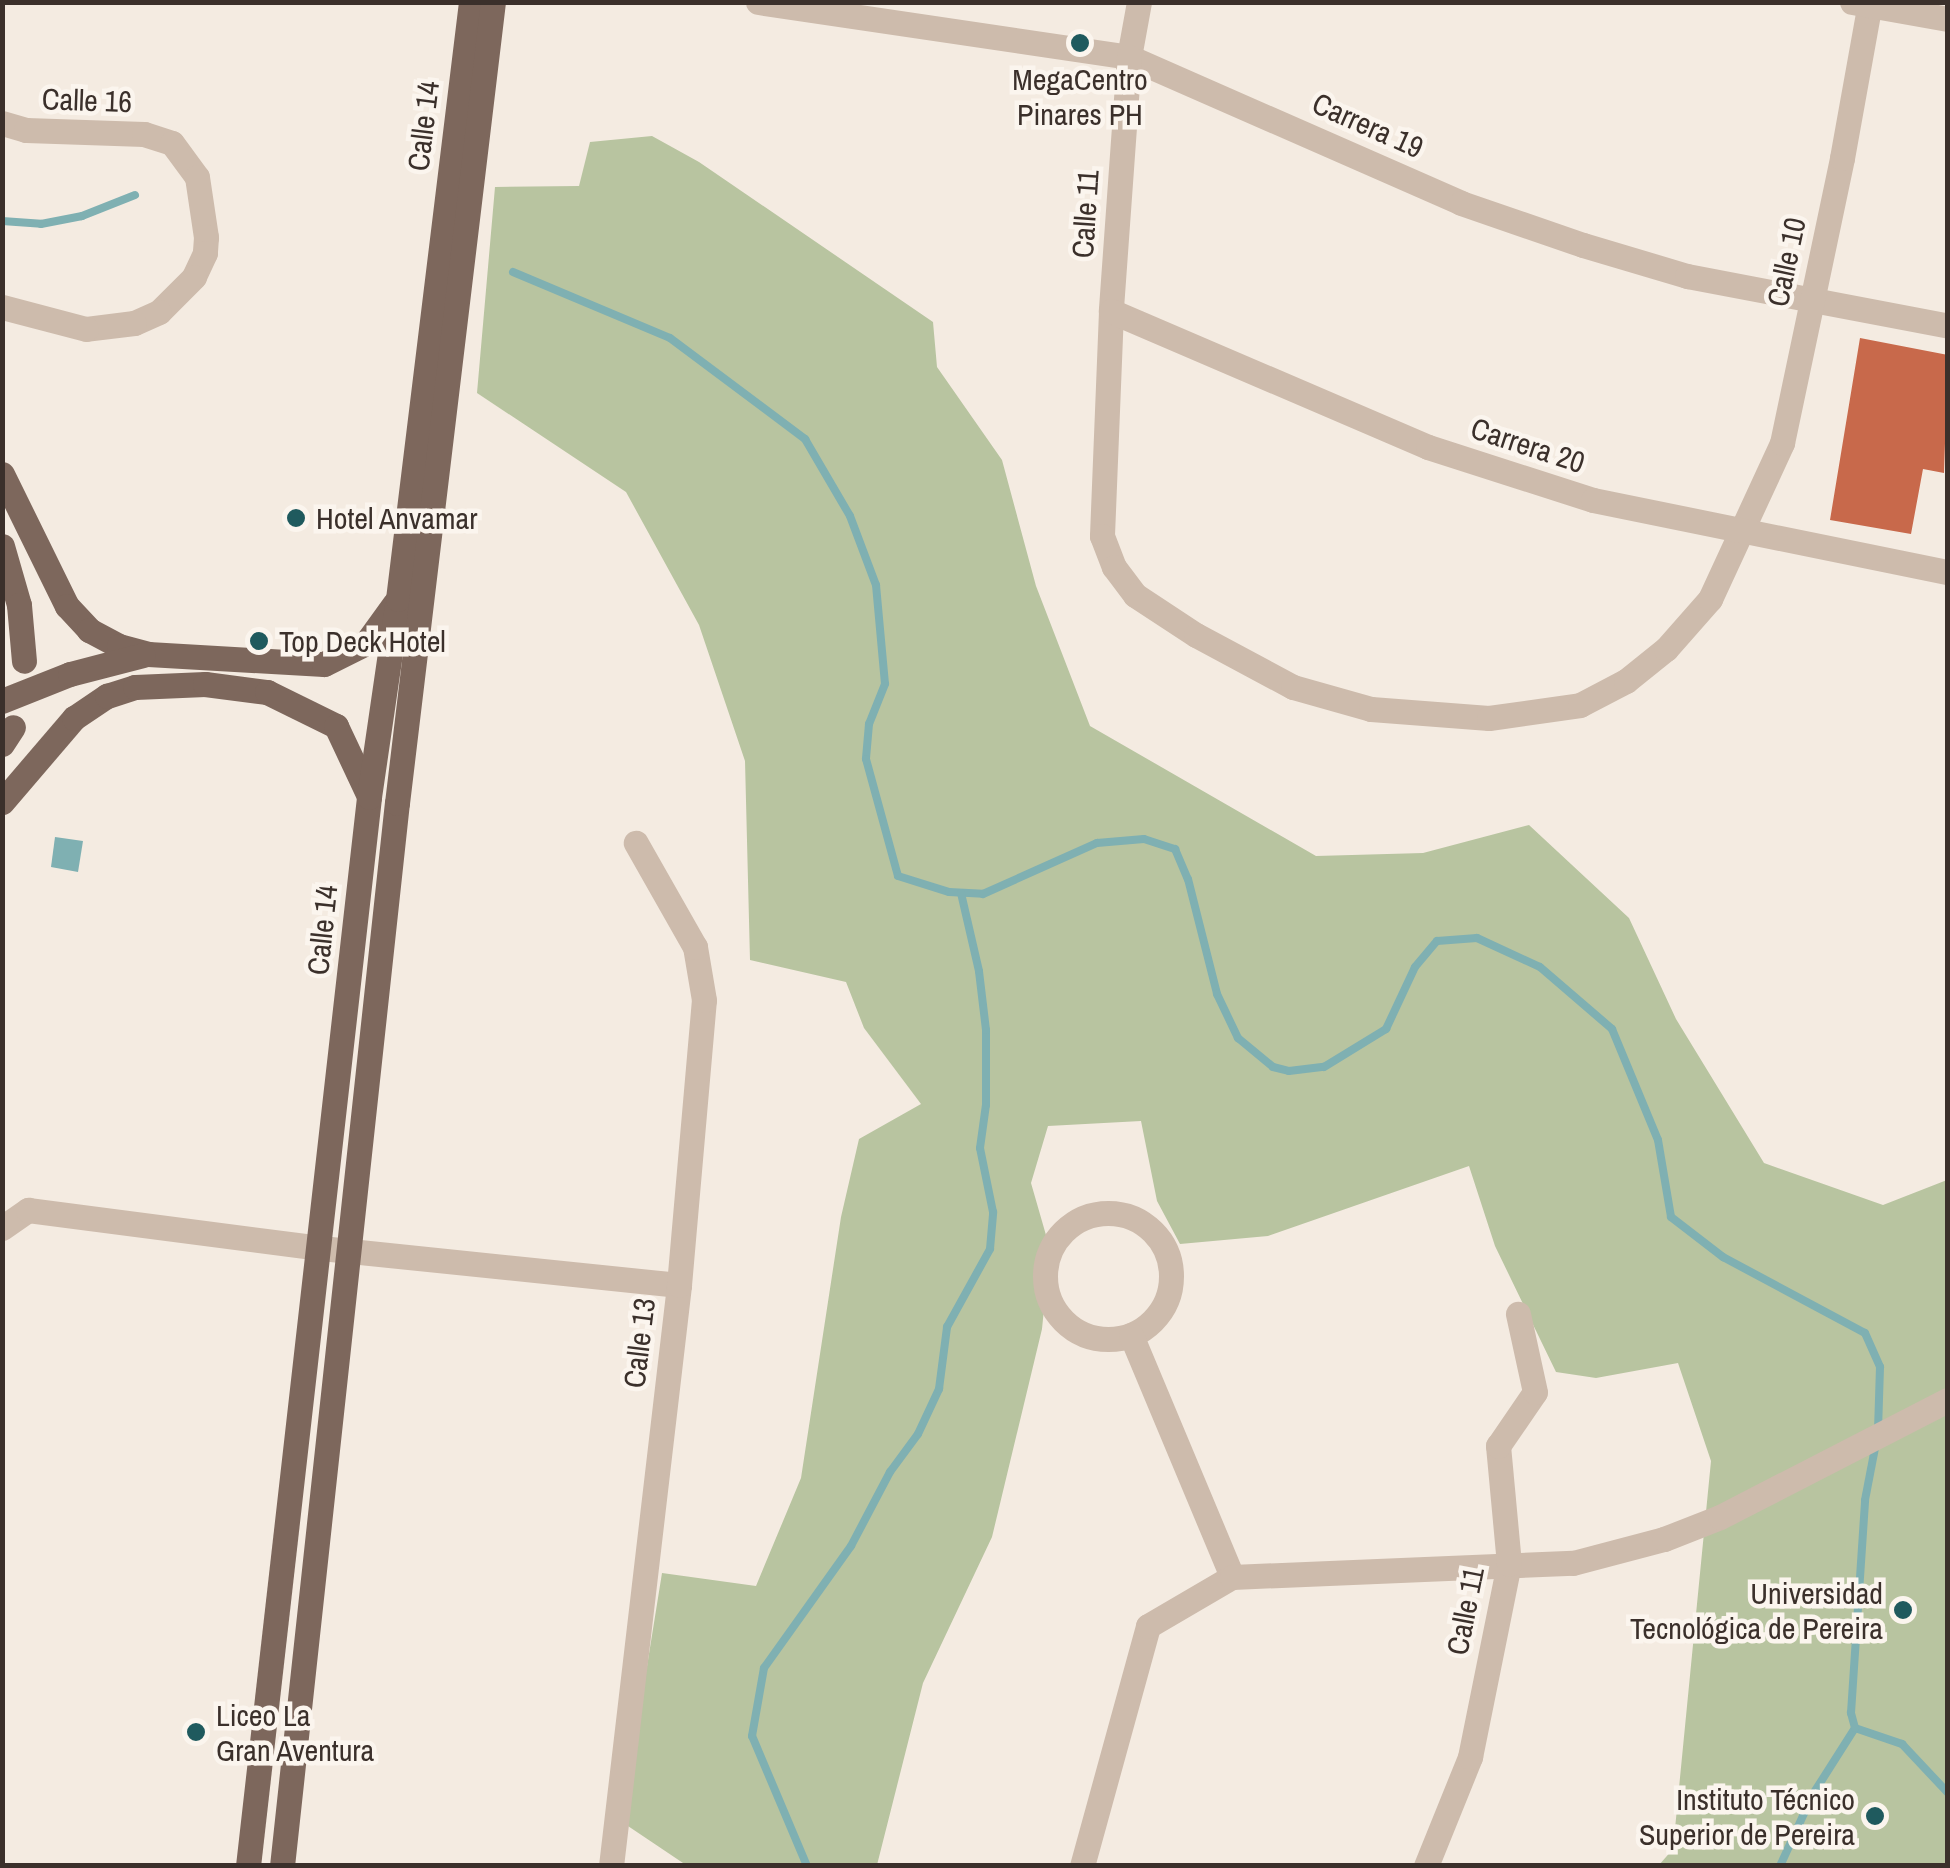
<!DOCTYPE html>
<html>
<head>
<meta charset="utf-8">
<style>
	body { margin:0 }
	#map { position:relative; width:1950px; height:1868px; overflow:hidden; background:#f4ebe1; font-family:"Archivo Narrow",sans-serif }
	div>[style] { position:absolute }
	.green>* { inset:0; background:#b8c4a0 }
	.water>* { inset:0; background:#7fb0b2 }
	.stream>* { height:8px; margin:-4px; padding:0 4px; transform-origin:4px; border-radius:4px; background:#7fb0b2 }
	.building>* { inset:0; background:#c8694b }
	.minor>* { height:25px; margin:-12.5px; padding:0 12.5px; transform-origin:12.5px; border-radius:12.5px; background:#cdbbac }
	.minor>.ring { margin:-12.5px; padding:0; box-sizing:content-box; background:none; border:25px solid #cdbbac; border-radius:50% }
	.major>* { height:25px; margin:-12.5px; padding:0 12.5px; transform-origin:12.5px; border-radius:12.5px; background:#7d675c }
	.dots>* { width:28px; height:28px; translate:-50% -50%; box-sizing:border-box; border:5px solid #fbf5ee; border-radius:50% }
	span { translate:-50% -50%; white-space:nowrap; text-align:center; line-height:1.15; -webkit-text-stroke:9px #fbf5ee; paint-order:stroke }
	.poi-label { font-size:30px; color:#3b302b }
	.left { translate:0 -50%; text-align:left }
	.right { translate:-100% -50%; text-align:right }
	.street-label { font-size:30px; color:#3b302b }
	.frame { position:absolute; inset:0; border:5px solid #3b302b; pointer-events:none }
</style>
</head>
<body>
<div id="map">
	<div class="green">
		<div style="clip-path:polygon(652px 136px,699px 162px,933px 322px,937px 367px,1002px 460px,1036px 586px,1090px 726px,1316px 856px,1423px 853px,1529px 825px,1629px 918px,1676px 1019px,1764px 1163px,1883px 1205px,1947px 1180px,1947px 1865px,1659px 1865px,1673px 1849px,1711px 1461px,1678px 1363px,1596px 1378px,1556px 1372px,1495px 1246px,1469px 1166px,1268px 1236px,1180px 1244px,1157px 1201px,1141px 1121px,1048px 1126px,1031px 1183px,1050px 1249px,1042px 1329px,992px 1537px,923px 1683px,877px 1865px,686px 1865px,622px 1822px,662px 1573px,756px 1586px,801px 1478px,841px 1217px,859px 1139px,921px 1104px,864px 1028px,846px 982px,750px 960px,745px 761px,699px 625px,626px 492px,477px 393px,495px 187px,579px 186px,590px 142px)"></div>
	</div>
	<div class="water">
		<div style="clip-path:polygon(55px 837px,83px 841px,78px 872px,51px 867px)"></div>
	</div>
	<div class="stream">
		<div style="left:2px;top:221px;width:39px;rotate:4deg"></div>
		<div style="left:41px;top:224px;width:42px;rotate:-11deg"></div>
		<div style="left:82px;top:216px;width:57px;rotate:-21.6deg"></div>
		<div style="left:513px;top:272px;width:170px;rotate:22.8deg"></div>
		<div style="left:670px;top:338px;width:169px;rotate:36.8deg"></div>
		<div style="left:805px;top:439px;width:89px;rotate:59.7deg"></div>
		<div style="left:850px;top:516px;width:74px;rotate:69.4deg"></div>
		<div style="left:876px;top:585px;width:99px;rotate:84.8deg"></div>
		<div style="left:885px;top:684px;width:43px;rotate:111.8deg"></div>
		<div style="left:869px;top:724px;width:35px;rotate:95deg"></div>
		<div style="left:866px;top:759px;width:121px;rotate:74.7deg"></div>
		<div style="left:898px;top:876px;width:53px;rotate:17.4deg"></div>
		<div style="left:949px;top:892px;width:34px;rotate:3deg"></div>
		<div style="left:983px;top:894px;width:125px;rotate:-24.1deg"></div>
		<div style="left:1097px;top:843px;width:47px;rotate:-4.9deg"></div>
		<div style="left:1144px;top:839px;width:33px;rotate:18deg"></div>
		<div style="left:1175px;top:849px;width:33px;rotate:67deg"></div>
		<div style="left:1188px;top:879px;width:119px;rotate:75.8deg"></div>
		<div style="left:1217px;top:994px;width:49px;rotate:64.5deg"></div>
		<div style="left:1238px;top:1038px;width:45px;rotate:39.6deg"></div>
		<div style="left:1273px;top:1067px;width:16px;rotate:14deg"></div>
		<div style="left:1289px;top:1071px;width:35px;rotate:-7deg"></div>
		<div style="left:1324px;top:1067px;width:73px;rotate:-31.5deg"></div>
		<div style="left:1386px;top:1029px;width:68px;rotate:-64.9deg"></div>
		<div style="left:1415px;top:967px;width:34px;rotate:-50deg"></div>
		<div style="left:1437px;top:941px;width:40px;rotate:-4.3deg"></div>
		<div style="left:1477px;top:938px;width:69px;rotate:24.7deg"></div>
		<div style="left:1540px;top:967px;width:95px;rotate:40.7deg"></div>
		<div style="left:1612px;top:1029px;width:120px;rotate:67.5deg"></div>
		<div style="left:1658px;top:1140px;width:78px;rotate:80.4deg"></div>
		<div style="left:1671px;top:1217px;width:66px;rotate:37.6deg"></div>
		<div style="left:1723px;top:1257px;width:161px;rotate:28.2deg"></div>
		<div style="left:1865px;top:1333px;width:37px;rotate:66deg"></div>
		<div style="left:1880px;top:1367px;width:63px;rotate:91.8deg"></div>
		<div style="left:1855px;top:1728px;width:50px;rotate:18.8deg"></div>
		<div style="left:1902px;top:1744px;width:67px;rotate:46.8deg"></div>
		<div style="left:807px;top:1866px;width:141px;rotate:-112.9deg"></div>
		<div style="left:752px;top:1736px;width:69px;rotate:-80deg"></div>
		<div style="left:764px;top:1668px;width:150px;rotate:-54.5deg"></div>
		<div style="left:851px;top:1546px;width:84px;rotate:-62.2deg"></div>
		<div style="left:890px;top:1472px;width:47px;rotate:-53.6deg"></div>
		<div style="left:918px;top:1434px;width:50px;rotate:-65deg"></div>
		<div style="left:939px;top:1389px;width:63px;rotate:-82.6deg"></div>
		<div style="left:947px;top:1327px;width:89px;rotate:-61.1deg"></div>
		<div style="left:990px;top:1249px;width:37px;rotate:-85deg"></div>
		<div style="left:993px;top:1212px;width:65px;rotate:-101.5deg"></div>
		<div style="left:980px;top:1148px;width:43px;rotate:-82.1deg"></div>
		<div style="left:986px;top:1105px;width:75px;rotate:-90deg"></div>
		<div style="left:986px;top:1030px;width:59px;rotate:-96.8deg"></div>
		<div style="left:979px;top:971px;width:80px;rotate:-103deg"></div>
		<div style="left:1780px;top:1866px;width:79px;rotate:-65.4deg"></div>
		<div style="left:1813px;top:1794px;width:78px;rotate:-57.5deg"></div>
		<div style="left:1855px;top:1728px;width:16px;rotate:-105deg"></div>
		<div style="left:1851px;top:1713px;width:213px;rotate:-86.2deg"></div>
		<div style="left:1865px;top:1500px;width:58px;rotate:-79.1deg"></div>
	</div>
	<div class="building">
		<div style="clip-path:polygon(1860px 338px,1948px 355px,1944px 473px,1923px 469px,1911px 534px,1830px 520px)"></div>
	</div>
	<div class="minor">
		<div style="left:758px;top:2px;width:375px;rotate:8.4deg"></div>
		<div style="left:1129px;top:57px;width:363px;rotate:23.7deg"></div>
		<div style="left:1461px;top:203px;width:129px;rotate:19deg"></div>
		<div style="left:1583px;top:245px;width:109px;rotate:16.6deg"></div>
		<div style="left:1687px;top:276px;width:266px;rotate:10.8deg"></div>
		<div style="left:1139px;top:2px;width:56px;rotate:100.3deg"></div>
		<div style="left:1129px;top:57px;width:255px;rotate:94.1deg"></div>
		<div style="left:1111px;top:311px;width:225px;rotate:92.3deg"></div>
		<div style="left:1102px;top:536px;width:33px;rotate:69deg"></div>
		<div style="left:1114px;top:567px;width:35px;rotate:53deg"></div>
		<div style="left:1135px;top:595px;width:73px;rotate:33.3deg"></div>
		<div style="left:1196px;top:635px;width:110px;rotate:28.2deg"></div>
		<div style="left:1293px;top:687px;width:81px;rotate:15.8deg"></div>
		<div style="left:1371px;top:709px;width:118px;rotate:4.4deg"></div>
		<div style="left:1489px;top:718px;width:92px;rotate:-8.1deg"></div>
		<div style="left:1580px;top:705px;width:52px;rotate:-27.6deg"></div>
		<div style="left:1626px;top:681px;width:51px;rotate:-38.7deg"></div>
		<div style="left:1666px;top:649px;width:67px;rotate:-48.7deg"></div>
		<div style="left:1710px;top:599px;width:172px;rotate:-65.2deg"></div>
		<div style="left:1782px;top:443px;width:291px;rotate:-78.1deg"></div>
		<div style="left:1842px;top:158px;width:158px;rotate:-79.8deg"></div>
		<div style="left:1852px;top:2px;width:97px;rotate:10deg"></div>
		<div style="left:2px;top:123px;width:25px;rotate:16deg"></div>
		<div style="left:26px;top:130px;width:118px;rotate:1.9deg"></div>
		<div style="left:144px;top:134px;width:29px;rotate:18deg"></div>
		<div style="left:172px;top:143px;width:42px;rotate:53.7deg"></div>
		<div style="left:197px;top:177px;width:61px;rotate:81.5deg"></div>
		<div style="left:206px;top:237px;width:16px;rotate:94deg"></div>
		<div style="left:205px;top:253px;width:26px;rotate:115deg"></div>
		<div style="left:194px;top:277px;width:49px;rotate:135deg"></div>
		<div style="left:159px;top:312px;width:27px;rotate:156deg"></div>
		<div style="left:134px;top:323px;width:48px;rotate:172.9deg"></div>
		<div style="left:86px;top:329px;width:87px;rotate:-165.3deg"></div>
		<div style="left:1111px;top:311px;width:345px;rotate:23.2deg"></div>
		<div style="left:1428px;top:447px;width:173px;rotate:17.8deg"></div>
		<div style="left:1593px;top:500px;width:362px;rotate:11.5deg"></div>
		<div class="ring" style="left:1045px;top:1213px;width:101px;height:101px"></div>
		<div style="left:2px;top:1228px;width:32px;rotate:-35deg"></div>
		<div style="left:28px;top:1210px;width:295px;rotate:7.4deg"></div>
		<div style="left:321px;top:1248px;width:360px;rotate:5.9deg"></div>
		<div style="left:1131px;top:1335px;width:262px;rotate:67.3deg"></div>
		<div style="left:611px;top:1866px;width:585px;rotate:-83.32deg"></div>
		<div style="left:679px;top:1285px;width:286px;rotate:-85deg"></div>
		<div style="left:704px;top:1000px;width:54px;rotate:-99.6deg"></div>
		<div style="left:695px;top:947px;width:120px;rotate:-119.6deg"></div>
		<div style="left:1082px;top:1866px;width:249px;rotate:-74.6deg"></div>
		<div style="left:1148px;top:1626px;width:97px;rotate:-30.3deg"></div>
		<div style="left:1232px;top:1577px;width:341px;rotate:-2.4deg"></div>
		<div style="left:1573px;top:1563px;width:94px;rotate:-14.8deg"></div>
		<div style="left:1664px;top:1539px;width:60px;rotate:-21.4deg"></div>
		<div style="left:1720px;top:1517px;width:256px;rotate:-27.2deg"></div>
		<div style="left:1426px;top:1866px;width:118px;rotate:-68deg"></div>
		<div style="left:1470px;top:1757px;width:197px;rotate:-78.6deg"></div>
		<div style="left:1509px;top:1564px;width:119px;rotate:-95.3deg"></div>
		<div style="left:1498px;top:1446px;width:65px;rotate:-55.6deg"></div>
		<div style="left:1535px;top:1392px;width:80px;rotate:-102.3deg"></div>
	</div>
	<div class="major">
		<div style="left:2px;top:474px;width:147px;rotate:63.8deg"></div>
		<div style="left:67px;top:606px;width:33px;rotate:47deg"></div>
		<div style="left:89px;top:630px;width:34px;rotate:28deg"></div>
		<div style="left:119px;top:646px;width:30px;rotate:15deg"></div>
		<div style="left:148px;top:654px;width:176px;rotate:3.3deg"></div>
		<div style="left:324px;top:664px;width:47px;rotate:-26.6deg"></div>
		<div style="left:366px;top:643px;width:49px;rotate:-54.1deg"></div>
		<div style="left:2px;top:546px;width:61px;rotate:73.9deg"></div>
		<div style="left:19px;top:605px;width:56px;rotate:84.9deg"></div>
		<div style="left:2px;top:701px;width:73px;rotate:-21.7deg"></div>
		<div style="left:70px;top:674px;width:75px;rotate:-14.6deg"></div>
		<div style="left:2px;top:744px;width:20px;rotate:-57deg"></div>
		<div style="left:2px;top:802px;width:111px;rotate:-49.4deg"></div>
		<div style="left:74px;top:718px;width:40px;rotate:-34deg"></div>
		<div style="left:107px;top:696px;width:29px;rotate:-18deg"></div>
		<div style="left:135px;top:687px;width:70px;rotate:-2.5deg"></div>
		<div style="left:205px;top:684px;width:63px;rotate:7.4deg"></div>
		<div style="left:267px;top:692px;width:77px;rotate:26.2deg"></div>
		<div style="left:336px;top:726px;width:75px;rotate:64.8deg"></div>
		<div style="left:248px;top:1866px;width:1076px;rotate:-83.54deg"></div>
		<div style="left:369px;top:797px;width:200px;rotate:-81.7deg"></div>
		<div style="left:398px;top:599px;width:601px;rotate:-83.03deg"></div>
		<div style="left:282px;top:1866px;width:1069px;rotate:-83.83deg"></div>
		<div style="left:397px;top:803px;width:807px;rotate:-83.17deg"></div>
	</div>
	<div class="dots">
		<div style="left:1080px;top:43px;background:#1f5a5e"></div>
		<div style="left:296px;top:518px;background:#1f5a5e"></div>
		<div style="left:259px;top:641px;background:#1f5a5e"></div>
		<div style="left:1903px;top:1610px;background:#1f5a5e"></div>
		<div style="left:196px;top:1732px;background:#1f5a5e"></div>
		<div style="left:1875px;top:1816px;background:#1f5a5e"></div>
	</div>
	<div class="poi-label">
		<span style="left:1080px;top:96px">MegaCentro<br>Pinares PH</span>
		<span class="left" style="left:316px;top:518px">Hotel Anvamar</span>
		<span class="left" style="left:279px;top:641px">Top Deck Hotel</span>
		<span class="right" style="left:1883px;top:1610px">Universidad<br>Tecnológica de Pereira</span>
		<span class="left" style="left:216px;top:1732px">Liceo La<br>Gran Aventura</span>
		<span class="right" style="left:1855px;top:1816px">Instituto Técnico<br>Superior de Pereira</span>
	</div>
	<div class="street-label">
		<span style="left:87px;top:100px;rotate:2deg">Calle 16</span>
		<span style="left:1368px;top:125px;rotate:24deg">Carrera 19</span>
		<span style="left:423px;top:126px;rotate:-83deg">Calle 14</span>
		<span style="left:1085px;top:214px;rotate:-86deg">Calle 11</span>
		<span style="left:1786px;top:262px;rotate:-78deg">Calle 10</span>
		<span style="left:1528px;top:445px;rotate:18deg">Carrera 20</span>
		<span style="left:322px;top:930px;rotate:-84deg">Calle 14</span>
		<span style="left:639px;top:1343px;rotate:-83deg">Calle 13</span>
		<span style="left:1465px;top:1611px;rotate:-79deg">Calle 11</span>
	</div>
	<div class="frame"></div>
</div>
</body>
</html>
